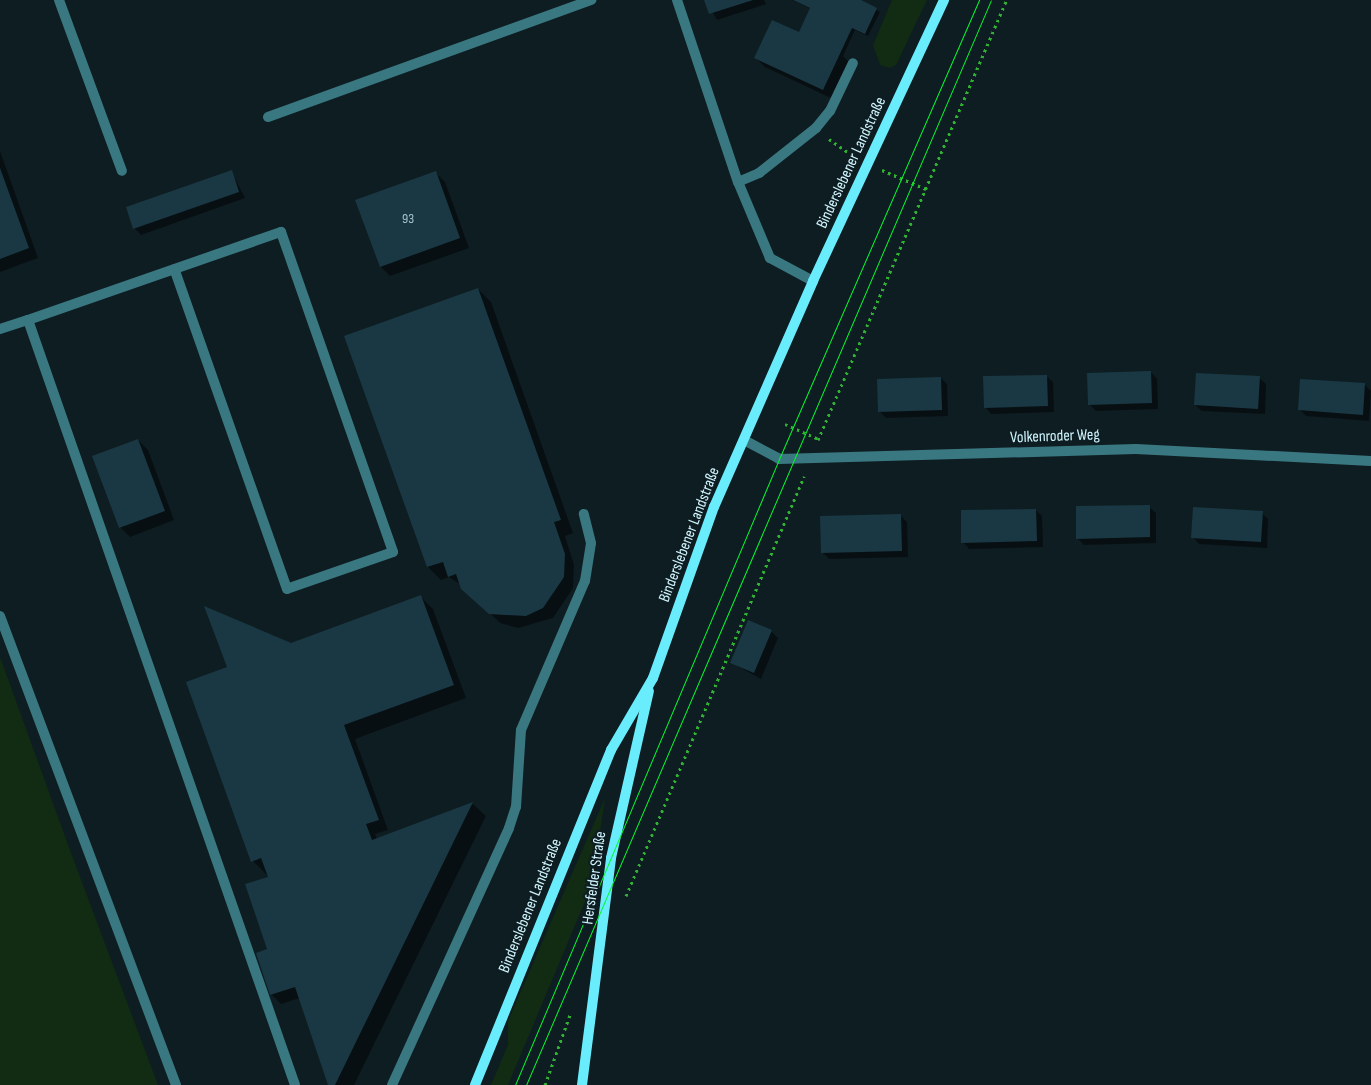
<!DOCTYPE html>
<html>
<head>
<meta charset="utf-8">
<style>
	body { margin:0 }
	#map { position:relative; width:1371px; height:1085px; overflow:hidden; background:#0e1d22; font-family:"Sofia Sans Condensed",sans-serif }
	div>[style] { position:absolute }
	.green>* { inset:0; background:#112c12 }
	.shadow>* { inset:0; background:#0007 }
	.building>* { inset:0; background:#1a3843 }
	.path>* { height:3px; margin-top:-1.5px; transform-origin:0; background:repeating-linear-gradient(90deg,#30b232 0 2.5px,transparent 0 6.5px) }
	.lane>* { height:10px; margin:-5px; padding:0 5px; transform-origin:5px; border-radius:5px; background:#3a7881 }
	.street>* { height:10px; margin:-5px; padding:0 5px; transform-origin:5px; border-radius:5px; background:#3a7881 }
	.secondary>* { height:10px; margin:-5px; padding:0 5px; transform-origin:5px; border-radius:5px; background:#69edfd }
	.tram>* { height:1px; margin:-0.5px; padding:0 0.5px; transform-origin:0.5px; border-radius:0.5px; background:#04f72f }
	span { translate:-50% -50%; white-space:nowrap; text-align:center; line-height:1.15; -webkit-text-stroke:4.5px #0e1d22; paint-order:stroke }
	.number-label { font-size:14px; color:#a2c6cf }
	.number-label span { -webkit-text-stroke-width:0 }
	.street-label { font-size:16px; color:#d0f5fe }
</style>
</head>
<body>
<div id="map">
	<div class="green">
		<div style="clip-path:polygon(892px 0,927px 0,896px 65px,890px 68px,880px 65px,873px 45px)"></div>
		<div style="clip-path:polygon(0 657px,71px 853px,158px 1085px,0 1085px)"></div>
		<div style="clip-path:polygon(605px 798px,592px 885px,508px 1085px,491px 1085px,508px 1045px,508px 1021px)"></div>
	</div>
	<div class="shadow">
		<div style="clip-path:polygon(706px 0,764px 0,766px 4px,717px 20px)"></div>
		<div style="clip-path:polygon(792px 0,858px 0,880px 12px,868px 36px,855px 30px,843px 56px,850px 63px,833px 99px,765px 67px,755px 57px,799px 34px,811px 9px)"></div>
		<div style="clip-path:polygon(0 151px,38px 258px,0 272px)"></div>
		<div style="clip-path:polygon(231px 171px,245px 198px,141px 235px,134px 228px)"></div>
		<div style="clip-path:polygon(435px 172px,445px 182px,469px 248px,390px 276px,381px 267px)"></div>
		<div style="clip-path:polygon(478px 289px,491px 302px,573px 533px,565px 536px,574px 565px,573px 588px,553px 618px,518px 628px,500px 623px,461px 585px,449px 577px,441px 580px,428px 567px)"></div>
		<div style="clip-path:polygon(1151px 372px,1157px 379px,1158px 409px,1096px 411px,1089px 404px)"></div>
		<div style="clip-path:polygon(1046px 376px,1053px 382px,1054px 412px,991px 414px,985px 407px)"></div>
		<div style="clip-path:polygon(941px 378px,947px 384px,948px 416px,886px 418px,879px 411px)"></div>
		<div style="clip-path:polygon(1259px 378px,1266px 384px,1265px 414px,1202px 411px,1195px 405px)"></div>
		<div style="clip-path:polygon(1364px 384px,1371px 391px,1369px 421px,1306px 416px,1300px 410px)"></div>
		<div style="clip-path:polygon(138px 440px,148px 450px,174px 520px,130px 537px,120px 527px)"></div>
		<div style="clip-path:polygon(1149px 507px,1156px 513px,1156px 543px,1084px 545px,1077px 538px)"></div>
		<div style="clip-path:polygon(1036px 510px,1042px 516px,1043px 547px,969px 549px,963px 542px)"></div>
		<div style="clip-path:polygon(1262px 513px,1268px 519px,1267px 548px,1199px 544px,1193px 537px)"></div>
		<div style="clip-path:polygon(900px 515px,907px 522px,908px 557px,829px 559px,822px 552px)"></div>
		<div style="clip-path:polygon(420px 596px,433px 609px,466px 698px,355px 739px,388px 830px,375px 834px,377px 839px,473px 804px,486px 816px,354px 1085px,329px 1085px,300px 998px,281px 1004px,271px 994px,269px 877px,253px 861px,291px 644px)"></div>
		<div style="clip-path:polygon(771px 631px,778px 638px,761px 679px,732px 663px)"></div>
	</div>
	<div class="building">
		<div style="clip-path:polygon(704px 0,753px 0,709px 14px)"></div>
		<div style="clip-path:polygon(793px 0,861px 0,877px 8px,865px 34px,852px 28px,823px 90px,754px 58px,772px 20px,799px 32px,810px 8px)"></div>
		<div style="clip-path:polygon(0 168px,29px 248px,0 259px)"></div>
		<div style="clip-path:polygon(232px 170px,239px 192px,133px 229px,126px 207px)"></div>
		<div style="clip-path:polygon(436px 171px,460px 238px,380px 267px,355px 200px)"></div>
		<div style="clip-path:polygon(478px 288px,561px 520px,554px 522px,565px 554px,564px 577px,543px 608px,526px 616px,489px 614px,461px 589px,456px 574px,448px 577px,443px 562px,427px 567px,344px 336px)"></div>
		<div style="clip-path:polygon(1151px 371px,1152px 403px,1088px 405px,1087px 373px)"></div>
		<div style="clip-path:polygon(1196px 373px,1260px 376px,1258px 409px,1194px 405px)"></div>
		<div style="clip-path:polygon(1047px 375px,1048px 406px,984px 408px,983px 376px)"></div>
		<div style="clip-path:polygon(941px 377px,942px 410px,878px 412px,877px 379px)"></div>
		<div style="clip-path:polygon(1300px 379px,1365px 383px,1363px 415px,1298px 410px)"></div>
		<div style="clip-path:polygon(138px 439px,165px 511px,119px 528px,92px 456px)"></div>
		<div style="clip-path:polygon(1150px 505px,1150px 537px,1076px 539px,1076px 506px)"></div>
		<div style="clip-path:polygon(1193px 507px,1263px 511px,1261px 542px,1191px 538px)"></div>
		<div style="clip-path:polygon(1036px 509px,1037px 541px,961px 543px,961px 510px)"></div>
		<div style="clip-path:polygon(901px 514px,902px 551px,821px 553px,820px 516px)"></div>
		<div style="clip-path:polygon(421px 595px,454px 685px,344px 725px,379px 820px,366px 824px,372px 840px,473px 802px,335px 1085px,328px 1085px,295px 987px,270px 995px,256px 953px,267px 949px,245px 884px,268px 877px,261px 858px,251px 862px,186px 682px,227px 667px,204px 606px,291px 643px)"></div>
		<div style="clip-path:polygon(748px 620px,772px 630px,754px 673px,730px 663px)"></div>
	</div>
	<div class="path">
		<div style="left:829px;top:139px;width:28px;rotate:35deg"></div>
		<div style="left:882px;top:170px;width:48px;rotate:23.4deg"></div>
		<div style="left:785px;top:424px;width:37px;rotate:24deg"></div>
		<div style="left:818px;top:440px;width:479px;rotate:-66.8deg"></div>
		<div style="left:626px;top:896px;width:456px;rotate:-67deg"></div>
		<div style="left:545px;top:1085px;width:77px;rotate:-70.4deg"></div>
	</div>
	<div class="lane">
		<div style="left:59px;top:0;width:182px;rotate:69.8deg"></div>
		<div style="left:677px;top:0;width:192px;rotate:71.5deg"></div>
		<div style="left:268px;top:117px;width:344px;rotate:-19.9deg"></div>
		<div style="left:813px;top:281px;width:49px;rotate:-151.9deg"></div>
		<div style="left:770px;top:258px;width:82px;rotate:-112.8deg"></div>
		<div style="left:738px;top:182px;width:23px;rotate:-23deg"></div>
		<div style="left:759px;top:173px;width:73px;rotate:-38.3deg"></div>
		<div style="left:816px;top:128px;width:22px;rotate:-51deg"></div>
		<div style="left:830px;top:111px;width:53px;rotate:-64.4deg"></div>
		<div style="left:28px;top:320px;width:268px;rotate:-19.2deg"></div>
		<div style="left:281px;top:232px;width:339px;rotate:70.7deg"></div>
		<div style="left:393px;top:552px;width:112px;rotate:160.8deg"></div>
		<div style="left:287px;top:589px;width:339px;rotate:-109.4deg"></div>
		<div style="left:0;top:329px;width:29px;rotate:-18deg"></div>
		<div style="left:28px;top:320px;width:810px;rotate:70.76deg"></div>
		<div style="left:0;top:616px;width:501px;rotate:69.43deg"></div>
		<div style="left:392px;top:1085px;width:282px;rotate:-65.5deg"></div>
		<div style="left:509px;top:828px;width:22px;rotate:-72deg"></div>
		<div style="left:516px;top:807px;width:77px;rotate:-86.3deg"></div>
		<div style="left:521px;top:730px;width:162px;rotate:-66.8deg"></div>
		<div style="left:585px;top:581px;width:38px;rotate:-81deg"></div>
		<div style="left:591px;top:543px;width:30px;rotate:-104deg"></div>
	</div>
	<div class="street">
		<div style="left:744px;top:440px;width:40px;rotate:28deg"></div>
		<div style="left:779px;top:459px;width:357px;rotate:-1.6deg"></div>
		<div style="left:1136px;top:449px;width:235px;rotate:2.9deg"></div>
	</div>
	<div class="secondary">
		<div style="left:475px;top:1085px;width:362px;rotate:-67.9deg"></div>
		<div style="left:611px;top:750px;width:83px;rotate:-59.7deg"></div>
		<div style="left:653px;top:678px;width:182px;rotate:-70.4deg"></div>
		<div style="left:714px;top:507px;width:247px;rotate:-66.3deg"></div>
		<div style="left:813px;top:281px;width:310px;rotate:-65deg"></div>
		<div style="left:582px;top:1085px;width:229px;rotate:-82.7deg"></div>
		<div style="left:611px;top:858px;width:171px;rotate:-77.2deg"></div>
	</div>
	<div class="tram">
		<div style="left:515px;top:1085px;width:679px;rotate:-67.13deg"></div>
		<div style="left:779px;top:459px;width:501px;rotate:-66.46deg"></div>
		<div style="left:526px;top:1085px;width:1180px;rotate:-66.8deg"></div>
	</div>
	<div class="number-label">
		<span style="left:408px;top:219px">93</span>
	</div>
	<div class="street-label">
		<span style="left:852px;top:163px;rotate:-65deg">Binderslebener Landstraße</span>
		<span style="left:1055px;top:437px;rotate:-2deg">Volkenroder Weg</span>
		<span style="left:690px;top:535px;rotate:-69deg">Binderslebener Landstraße</span>
		<span style="left:595px;top:878px;rotate:-82deg">Hersfelder Straße</span>
		<span style="left:531px;top:906px;rotate:-68deg">Binderslebener Landstraße</span>
	</div>
</div>
</body>
</html>
